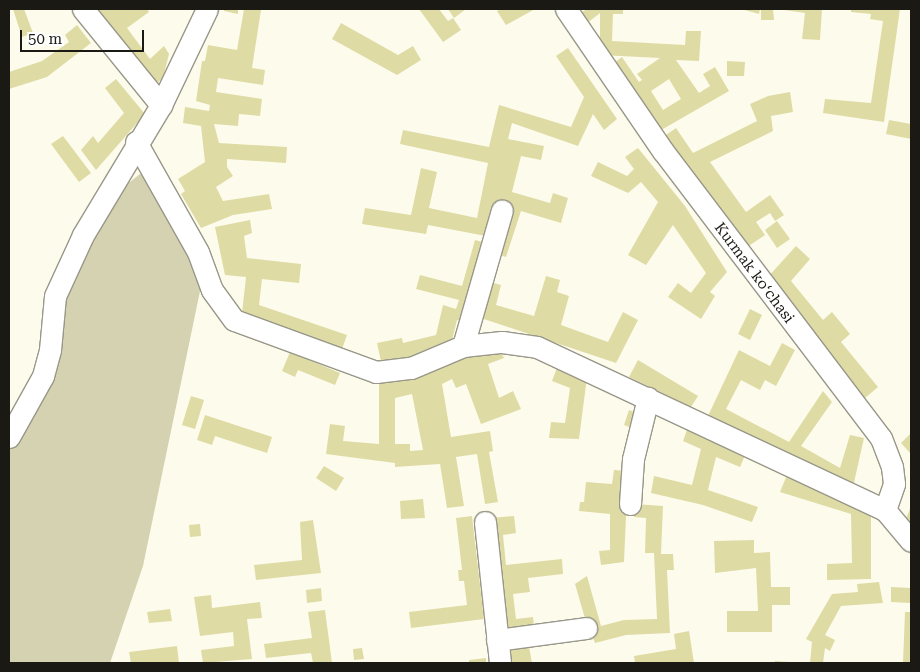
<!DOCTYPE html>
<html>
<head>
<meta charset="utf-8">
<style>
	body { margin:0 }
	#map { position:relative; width:920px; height:672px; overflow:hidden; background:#fdfcec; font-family:"Roboto Serif",serif }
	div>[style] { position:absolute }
	.green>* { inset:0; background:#d4d2b0 }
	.building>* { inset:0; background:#dfdba5 }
	.roads { filter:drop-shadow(1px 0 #989789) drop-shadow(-1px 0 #989789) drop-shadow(0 1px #989789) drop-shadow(0 -1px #989789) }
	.minor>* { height:21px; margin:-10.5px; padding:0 10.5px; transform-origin:10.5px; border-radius:10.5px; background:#fff }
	span { translate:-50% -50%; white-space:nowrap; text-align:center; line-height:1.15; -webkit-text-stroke:4px #fff; paint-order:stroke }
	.street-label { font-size:15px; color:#1a1914 }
	.frame { position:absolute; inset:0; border:10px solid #1a1914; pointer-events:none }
	.scale { position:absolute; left:20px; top:30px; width:124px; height:22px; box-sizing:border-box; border:2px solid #1a1914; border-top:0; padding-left:6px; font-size:15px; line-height:18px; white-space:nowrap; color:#1a1914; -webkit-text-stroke:4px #fff; paint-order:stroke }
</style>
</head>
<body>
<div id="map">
	<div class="green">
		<div style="clip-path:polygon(150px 166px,205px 267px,143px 566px,110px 663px,9px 663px,9px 417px,35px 377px,45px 312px,116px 193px)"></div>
	</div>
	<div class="building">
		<div style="clip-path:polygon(13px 9px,24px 9px,33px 33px,22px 37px)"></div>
		<div style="clip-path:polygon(92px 9px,147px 9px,149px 12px,127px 28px,150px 59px,164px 46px,169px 54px,163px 78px,151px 88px)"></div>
		<div style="clip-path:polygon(224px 9px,238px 9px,238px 14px,224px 11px)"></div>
		<div style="clip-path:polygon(244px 9px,261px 10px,252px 68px,265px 70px,263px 85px,218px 78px,216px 92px,262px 99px,260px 116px,239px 114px,238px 126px,214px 124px,219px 143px,287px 147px,286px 163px,227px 159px,227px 167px,233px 176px,216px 187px,223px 201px,269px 194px,272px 209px,233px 215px,201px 228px,181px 194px,185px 191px,178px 179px,205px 162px,201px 126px,183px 123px,185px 107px,209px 111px,210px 105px,196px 101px,202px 61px,205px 61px,208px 45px,237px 50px)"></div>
		<div style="clip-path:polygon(419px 9px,439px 9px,448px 21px,453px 18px,461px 30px,443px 42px)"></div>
		<div style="clip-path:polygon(448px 9px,466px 9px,454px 18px)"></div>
		<div style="clip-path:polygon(501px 9px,535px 9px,506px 25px,497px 11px)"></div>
		<div style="clip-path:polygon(evenodd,587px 9px,623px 9px,623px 14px,613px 14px,612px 41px,685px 45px,686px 31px,701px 31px,699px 61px,676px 60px,699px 93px,710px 86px,703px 74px,715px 67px,729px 91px,656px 133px,611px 65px,622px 57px,639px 82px,642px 80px,637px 74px,660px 58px,600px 55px,590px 37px,600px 37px,600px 13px,586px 24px,579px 14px,587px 9px,669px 79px,681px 99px,663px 110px,651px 91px,669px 79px)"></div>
		<div style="clip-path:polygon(741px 9px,760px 9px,759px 14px)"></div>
		<div style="clip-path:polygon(761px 9px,773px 9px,774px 20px,761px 20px)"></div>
		<div style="clip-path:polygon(777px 9px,822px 9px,820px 40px,802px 39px,805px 13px)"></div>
		<div style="clip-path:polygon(851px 9px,900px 9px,884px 122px,823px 113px,825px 99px,871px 103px,883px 21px,870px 19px,871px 14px,851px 12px)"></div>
		<div style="clip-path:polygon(341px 23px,398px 55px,413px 46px,421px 60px,397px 75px,332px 39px)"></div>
		<div style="clip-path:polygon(77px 25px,91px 43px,47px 77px,9px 89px,9px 72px,42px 61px,69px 42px,65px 35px)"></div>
		<div style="clip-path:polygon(568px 48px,617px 119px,604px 130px,593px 114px,578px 146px,512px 123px,508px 139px,544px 146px,541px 160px,521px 156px,512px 192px,550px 203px,553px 193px,568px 198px,561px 223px,521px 211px,506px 257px,494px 253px,491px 237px,428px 225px,426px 234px,362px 224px,365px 208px,411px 215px,421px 168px,437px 172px,429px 208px,477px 218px,488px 163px,400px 144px,403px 130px,489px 147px,499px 105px,571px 127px,584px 97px,556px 56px)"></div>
		<div style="clip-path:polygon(727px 61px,745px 62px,744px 76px,727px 76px)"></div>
		<div style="clip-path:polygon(116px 79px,145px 114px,96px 170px,81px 150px,93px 136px,98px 143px,124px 113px,105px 88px)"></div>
		<div style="clip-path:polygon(790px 92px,793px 112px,771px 116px,773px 131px,710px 162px,746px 212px,770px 195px,784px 215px,775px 221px,770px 213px,756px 222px,765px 235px,744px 249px,663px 137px,676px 128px,693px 153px,757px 121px,750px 104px,768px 96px)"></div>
		<div style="clip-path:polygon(889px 120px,911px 124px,911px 139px,886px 134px)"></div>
		<div style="clip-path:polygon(63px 136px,91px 173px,79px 182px,51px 144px)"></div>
		<div style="clip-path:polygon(638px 148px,685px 206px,727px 272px,710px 292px,715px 296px,701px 319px,668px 297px,678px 283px,691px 293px,706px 273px,673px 225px,646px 265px,628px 255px,658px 202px,641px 182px,628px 193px,591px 176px,598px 162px,627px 176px,634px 169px,625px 157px)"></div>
		<div style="clip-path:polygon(250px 220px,252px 233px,244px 236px,247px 258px,301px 264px,299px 283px,262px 279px,259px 305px,347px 335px,341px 352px,242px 313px,246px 277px,225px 275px,215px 227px)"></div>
		<div style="clip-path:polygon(777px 221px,790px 239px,777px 248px,765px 230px)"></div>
		<div style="clip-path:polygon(475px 240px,486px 243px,465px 322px,457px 320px,450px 349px,382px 366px,377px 343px,402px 338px,403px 343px,436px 335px,443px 305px,456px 309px,459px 300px,416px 289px,420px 275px,462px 286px)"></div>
		<div style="clip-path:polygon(796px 246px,810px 259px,791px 281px,823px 320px,832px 312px,850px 334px,841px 342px,878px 387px,865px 398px,767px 278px)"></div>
		<div style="clip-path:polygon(546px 276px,560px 280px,557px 292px,569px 296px,561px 325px,608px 342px,623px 312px,638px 320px,616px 363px,475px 316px,486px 281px,501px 285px,496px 305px,534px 316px)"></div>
		<div style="clip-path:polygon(750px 309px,762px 315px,750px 340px,738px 334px)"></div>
		<div style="clip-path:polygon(782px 343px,795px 350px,776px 386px,765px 380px,760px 390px,741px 380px,726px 409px,789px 442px,823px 391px,832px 402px,801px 446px,840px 468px,850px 435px,864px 438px,853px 487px,707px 418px,739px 350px,770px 366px)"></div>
		<div style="clip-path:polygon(evenodd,480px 349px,500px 351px,504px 358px,488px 364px,499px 398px,513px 391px,521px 409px,481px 424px,466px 384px,456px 388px,452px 379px,442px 384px,451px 437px,490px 431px,493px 451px,489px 452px,498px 502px,485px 504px,477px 454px,456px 457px,464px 506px,447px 508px,440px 464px,395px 467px,395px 463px,326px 454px,330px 424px,345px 426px,343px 441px,379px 444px,379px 382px,420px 375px,480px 349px,412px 394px,423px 450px,410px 451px,410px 444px,395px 444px,395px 398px,412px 394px)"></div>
		<div style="clip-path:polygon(290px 352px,340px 373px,335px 385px,298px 370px,295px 377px,282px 371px)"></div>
		<div style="clip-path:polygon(638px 360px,698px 396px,691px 407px,629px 377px)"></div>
		<div style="clip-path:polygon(558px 365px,587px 377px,579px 439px,549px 438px,551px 422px,565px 423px,570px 388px,552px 381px)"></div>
		<div style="clip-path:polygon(191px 396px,204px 400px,195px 429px,182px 425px)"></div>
		<div style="clip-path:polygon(629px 410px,642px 415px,637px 430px,624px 425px)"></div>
		<div style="clip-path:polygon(205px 415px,272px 437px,267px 453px,215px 436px,212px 445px,197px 440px)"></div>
		<div style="clip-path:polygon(688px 427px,747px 451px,740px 467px,716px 457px,708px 490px,758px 507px,752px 522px,703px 505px,651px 493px,654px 476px,692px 485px,701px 449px,683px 441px)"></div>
		<div style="clip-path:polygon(911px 433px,911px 454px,901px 443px)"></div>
		<div style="clip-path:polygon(324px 466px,344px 478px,336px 491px,316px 478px)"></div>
		<div style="clip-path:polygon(614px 470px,628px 471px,624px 562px,601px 565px,599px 551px,610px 550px,610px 514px,579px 511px,580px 502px,584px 502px,586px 482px,612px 484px)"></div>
		<div style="clip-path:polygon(787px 475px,871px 507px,871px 579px,827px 580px,827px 564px,852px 563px,851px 514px,780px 492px)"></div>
		<div style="clip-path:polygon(423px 499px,425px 518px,401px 519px,400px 501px)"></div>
		<div style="clip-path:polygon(635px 504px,663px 506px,661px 554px,673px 554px,674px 570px,667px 570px,670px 633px,626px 635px,595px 643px,592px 635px,590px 636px,575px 584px,587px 576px,601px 626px,624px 620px,657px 619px,654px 553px,645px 553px,646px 518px,634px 517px)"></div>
		<div style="clip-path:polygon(911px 506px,911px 522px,906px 519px)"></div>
		<div style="clip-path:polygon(472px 516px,484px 619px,411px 628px,409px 612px,467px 605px,464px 581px,459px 581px,458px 570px,462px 570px,456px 518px)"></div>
		<div style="clip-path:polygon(514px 516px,516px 533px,503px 535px,506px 565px,562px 559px,563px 574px,528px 578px,530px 592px,513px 594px,516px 619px,533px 617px,535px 633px,502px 637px,491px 518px)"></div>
		<div style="clip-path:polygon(313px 520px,321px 573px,256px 580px,254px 565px,302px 560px,300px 522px)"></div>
		<div style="clip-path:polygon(200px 524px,201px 536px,190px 537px,189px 525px)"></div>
		<div style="clip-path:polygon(754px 540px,754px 553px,770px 552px,771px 587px,790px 587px,790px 605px,772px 605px,772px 632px,727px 632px,727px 611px,758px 611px,756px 568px,715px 573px,714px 541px)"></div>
		<div style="clip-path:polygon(879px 582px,883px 603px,841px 606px,825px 635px,835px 640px,830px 651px,825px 648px,823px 663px,810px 663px,812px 642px,806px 639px,832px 594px,858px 592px,857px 584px)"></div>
		<div style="clip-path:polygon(891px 587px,911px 588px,911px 603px,891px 602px)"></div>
		<div style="clip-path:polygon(321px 588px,322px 601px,307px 603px,306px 590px)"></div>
		<div style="clip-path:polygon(211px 595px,212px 608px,260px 602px,262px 618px,247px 619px,252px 659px,203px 663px,201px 650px,234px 646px,233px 632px,200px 636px,194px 597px)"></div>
		<div style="clip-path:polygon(170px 609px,172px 621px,149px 623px,147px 612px)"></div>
		<div style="clip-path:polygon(325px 610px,332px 663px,313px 663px,311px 653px,266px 658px,264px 644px,312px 638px,308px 612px)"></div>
		<div style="clip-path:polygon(905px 612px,911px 612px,911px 663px,903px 663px)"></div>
		<div style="clip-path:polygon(689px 631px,694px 663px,635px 663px,634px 656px,676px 649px,674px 634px)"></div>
		<div style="clip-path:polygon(528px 641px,532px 663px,506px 663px,503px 644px)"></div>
		<div style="clip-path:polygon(177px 646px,179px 663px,131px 663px,129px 652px)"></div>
		<div style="clip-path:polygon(362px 648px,364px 659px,354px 660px,353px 649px)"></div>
		<div style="clip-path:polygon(486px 658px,486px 663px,469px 663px,469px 660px)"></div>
		<div style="clip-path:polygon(775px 661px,789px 662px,789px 663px,775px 663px)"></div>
	</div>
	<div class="roads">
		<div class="minor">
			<div style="left:83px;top:9px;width:124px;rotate:50.9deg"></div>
			<div style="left:566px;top:9px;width:172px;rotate:55.7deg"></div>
			<div style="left:663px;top:151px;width:360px;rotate:52.8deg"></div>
			<div style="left:881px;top:438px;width:31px;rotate:69deg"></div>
			<div style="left:892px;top:467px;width:17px;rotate:83deg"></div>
			<div style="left:894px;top:484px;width:28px;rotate:109deg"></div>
			<div style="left:885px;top:510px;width:40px;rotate:50deg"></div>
			<div style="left:136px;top:142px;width:126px;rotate:60.6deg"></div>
			<div style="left:198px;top:252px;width:40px;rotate:69.8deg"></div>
			<div style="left:212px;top:290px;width:37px;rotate:54deg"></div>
			<div style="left:234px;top:320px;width:151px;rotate:20.1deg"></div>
			<div style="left:376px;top:372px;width:35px;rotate:-7deg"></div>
			<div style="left:411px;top:368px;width:56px;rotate:-22.9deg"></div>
			<div style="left:463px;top:346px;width:39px;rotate:-6deg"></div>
			<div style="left:502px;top:342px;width:35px;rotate:8deg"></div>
			<div style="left:537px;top:347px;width:384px;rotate:25.1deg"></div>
			<div style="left:463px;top:346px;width:141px;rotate:-74deg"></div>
			<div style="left:9px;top:437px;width:70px;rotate:-60.9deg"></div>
			<div style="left:43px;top:376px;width:27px;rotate:-75deg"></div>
			<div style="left:50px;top:350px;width:54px;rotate:-84.7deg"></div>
			<div style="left:55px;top:296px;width:67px;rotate:-65.3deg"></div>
			<div style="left:83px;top:235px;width:152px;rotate:-59deg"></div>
			<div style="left:161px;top:105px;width:106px;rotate:-64.4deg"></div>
			<div style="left:630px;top:504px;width:45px;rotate:-86.2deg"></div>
			<div style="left:633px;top:459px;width:63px;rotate:-76.2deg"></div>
			<div style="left:485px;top:522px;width:142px;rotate:83.9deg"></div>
			<div style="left:497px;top:640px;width:90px;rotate:-7.7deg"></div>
		</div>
	</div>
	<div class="street-label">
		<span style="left:754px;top:273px;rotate:53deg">Kurmak koʻchasi</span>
	</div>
	<div class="frame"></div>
	<div class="scale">50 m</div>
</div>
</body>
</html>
